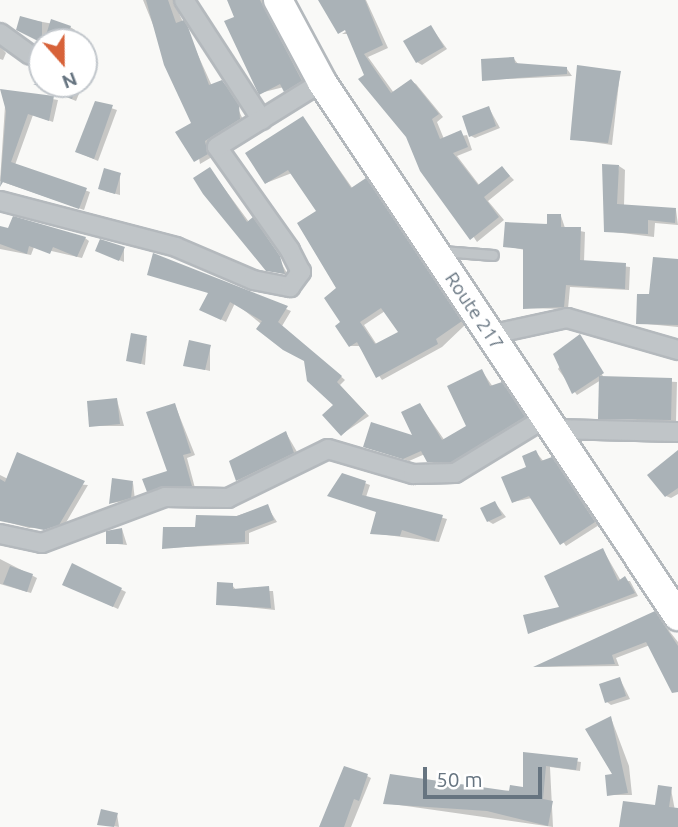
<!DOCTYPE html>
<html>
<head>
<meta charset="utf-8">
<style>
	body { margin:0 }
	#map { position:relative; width:678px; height:827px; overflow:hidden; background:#f9f9f7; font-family:Ubuntu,sans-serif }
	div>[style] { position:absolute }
	.shadow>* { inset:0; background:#0003 }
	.building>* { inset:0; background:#aab2b7 }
	.roads { filter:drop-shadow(2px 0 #b4b9bd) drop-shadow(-2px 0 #b4b9bd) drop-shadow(0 2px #b4b9bd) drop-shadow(0 -2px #b4b9bd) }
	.lane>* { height:9px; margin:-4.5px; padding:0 4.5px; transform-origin:4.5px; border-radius:4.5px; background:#c0c5c8 }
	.street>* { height:18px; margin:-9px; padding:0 9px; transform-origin:9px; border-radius:9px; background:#c0c5c8 }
	.primary>* { height:28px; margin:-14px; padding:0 14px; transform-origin:14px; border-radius:14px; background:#fff }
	span { translate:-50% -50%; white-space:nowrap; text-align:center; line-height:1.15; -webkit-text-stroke:7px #fff; paint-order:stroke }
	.street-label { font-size:19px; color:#667480 }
	.north { position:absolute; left:28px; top:28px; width:70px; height:70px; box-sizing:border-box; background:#fff; border:2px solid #c2c7cc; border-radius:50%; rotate:159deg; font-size:19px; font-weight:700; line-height:28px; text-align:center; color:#667480 }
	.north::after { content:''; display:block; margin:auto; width:24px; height:32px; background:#d76239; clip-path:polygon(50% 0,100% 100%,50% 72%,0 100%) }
	.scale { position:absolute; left:423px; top:767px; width:119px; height:32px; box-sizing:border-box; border:4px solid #667480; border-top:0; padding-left:9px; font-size:21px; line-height:24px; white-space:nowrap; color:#667480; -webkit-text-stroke:5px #fff; paint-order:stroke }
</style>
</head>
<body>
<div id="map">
	<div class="shadow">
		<div style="clip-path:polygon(143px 0,173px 0,212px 86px,227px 84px,244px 122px,209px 144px,212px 157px,200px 164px,193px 123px)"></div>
		<div style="clip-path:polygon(229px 0,265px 0,306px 84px,290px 93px,284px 87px,260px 93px)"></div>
		<div style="clip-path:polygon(330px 0,366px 0,388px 48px,368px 57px,394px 93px,411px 81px,416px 84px,443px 117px,437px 122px,444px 139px,467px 135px,472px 150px,457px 156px,480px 186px,502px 168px,514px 180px,488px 201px,504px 220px,477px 242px,366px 76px,348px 34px,342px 34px,353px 27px)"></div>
		<div style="clip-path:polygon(21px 18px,70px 27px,75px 30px,70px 42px,45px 42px,23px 32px)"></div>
		<div style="clip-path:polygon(431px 27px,447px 49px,422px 65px,417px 62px)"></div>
		<div style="clip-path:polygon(0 46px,6px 53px,3px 60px,0 59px)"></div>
		<div style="clip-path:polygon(84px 53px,93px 57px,84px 80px)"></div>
		<div style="clip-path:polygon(514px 59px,519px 65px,567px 69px,572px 76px,484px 80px)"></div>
		<div style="clip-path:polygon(620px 73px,612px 145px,571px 139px)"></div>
		<div style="clip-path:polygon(48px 84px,83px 84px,76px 101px,47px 89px)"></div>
		<div style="clip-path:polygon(6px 91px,58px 100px,53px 122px,33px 115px,15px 165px,90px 192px,84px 210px,0 181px)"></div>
		<div style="clip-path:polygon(96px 103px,117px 110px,98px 161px,82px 154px)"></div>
		<div style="clip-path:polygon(489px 108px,500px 128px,475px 138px,471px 136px)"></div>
		<div style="clip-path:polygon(evenodd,303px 118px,353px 189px,371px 183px,465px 325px,442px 347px,382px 380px,359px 346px,350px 346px,318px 212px,292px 173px,266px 183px,303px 118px,385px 311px,400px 332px,377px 345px,364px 325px,385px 311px)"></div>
		<div style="clip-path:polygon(619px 166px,625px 170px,624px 206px,676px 210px,678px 225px,655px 223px,654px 237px,606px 231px)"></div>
		<div style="clip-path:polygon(210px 169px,249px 222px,258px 222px,288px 275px,267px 270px)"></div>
		<div style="clip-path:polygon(120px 175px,120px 195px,105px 191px)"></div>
		<div style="clip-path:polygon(561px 216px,565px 228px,585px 232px,584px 262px,630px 267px,629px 290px,570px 287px,568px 309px,525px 308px,525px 250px,505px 246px)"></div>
		<div style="clip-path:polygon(0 228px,85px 238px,89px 241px,82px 258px,34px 247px,31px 255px,0 249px)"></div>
		<div style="clip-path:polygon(124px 248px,124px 262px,102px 253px)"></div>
		<div style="clip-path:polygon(154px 255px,291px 311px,282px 326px,345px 380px,340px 385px,369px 416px,342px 434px,335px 405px,306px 360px,235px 303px,226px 322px,201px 309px,210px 294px)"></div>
		<div style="clip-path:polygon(678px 261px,678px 327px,637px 323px,651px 296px)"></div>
		<div style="clip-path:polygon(580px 336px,604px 378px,677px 382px,676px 422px,599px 418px,601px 380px,577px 395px,558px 369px)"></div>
		<div style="clip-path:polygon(147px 338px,145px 365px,128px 360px)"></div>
		<div style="clip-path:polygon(210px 347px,210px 371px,185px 365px)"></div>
		<div style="clip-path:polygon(482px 371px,493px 387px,507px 387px,529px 420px,457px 463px,434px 464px,425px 454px,409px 461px,365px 447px,415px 438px,420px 405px,445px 441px,468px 427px)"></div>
		<div style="clip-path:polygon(117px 400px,124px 426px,91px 426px)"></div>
		<div style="clip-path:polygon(175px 405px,195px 455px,187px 458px,195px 488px,153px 493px,148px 491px,169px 472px)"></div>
		<div style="clip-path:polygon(286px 433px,300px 457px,245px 484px,238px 480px)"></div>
		<div style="clip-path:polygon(536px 452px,544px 462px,557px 462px,599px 525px,566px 546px,532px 498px,513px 502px)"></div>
		<div style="clip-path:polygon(678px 458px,678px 494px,671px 498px,666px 496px)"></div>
		<div style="clip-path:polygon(0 475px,8px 479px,88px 485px,64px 526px,29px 528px,0 520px)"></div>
		<div style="clip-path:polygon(343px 475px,370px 485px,366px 497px,447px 519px,439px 542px,372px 533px,378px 512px)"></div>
		<div style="clip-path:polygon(133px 483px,135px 500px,110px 503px)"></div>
		<div style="clip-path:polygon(495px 503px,506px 517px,493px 524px,488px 521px)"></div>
		<div style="clip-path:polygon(267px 506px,277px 522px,249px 533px,249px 544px,164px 548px,197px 529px)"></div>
		<div style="clip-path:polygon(122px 529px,127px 545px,108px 543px,108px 533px)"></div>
		<div style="clip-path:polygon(603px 550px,621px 581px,630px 581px,638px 596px,529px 633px,561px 608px)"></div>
		<div style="clip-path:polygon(0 559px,37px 578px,31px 593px,0 584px)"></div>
		<div style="clip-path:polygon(73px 565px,126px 592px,118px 609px,69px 586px)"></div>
		<div style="clip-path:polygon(232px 585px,237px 591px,273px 591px,275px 610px,217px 604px)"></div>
		<div style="clip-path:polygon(655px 613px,678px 642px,678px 680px,650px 645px,616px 658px,619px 666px,537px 667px)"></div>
		<div style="clip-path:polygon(620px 679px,630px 699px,611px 705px,607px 702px)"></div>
		<div style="clip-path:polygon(611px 718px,629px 766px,632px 795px,609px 795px,615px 776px)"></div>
		<div style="clip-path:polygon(524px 754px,581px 762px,580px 771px,550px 767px,553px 827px,385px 803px,524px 789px)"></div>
		<div style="clip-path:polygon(367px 776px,371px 778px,351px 827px,322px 827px)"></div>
		<div style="clip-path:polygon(671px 789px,678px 827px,621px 827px,656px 807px)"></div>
		<div style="clip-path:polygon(117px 814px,119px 827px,99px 824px)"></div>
	</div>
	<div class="building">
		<div style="clip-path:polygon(146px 0,168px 0,176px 23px,184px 20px,188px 27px,209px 85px,222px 80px,239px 105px,240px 119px,205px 141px,208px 154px,194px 162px,175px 132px,191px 123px,164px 65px)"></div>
		<div style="clip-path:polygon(227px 0,260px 0,302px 81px,284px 92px,280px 84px,259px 95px,224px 21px,234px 17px)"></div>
		<div style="clip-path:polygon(318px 0,365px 0,383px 45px,364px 54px,391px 93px,411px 79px,439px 114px,432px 119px,440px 139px,461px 130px,468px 147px,453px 153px,478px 185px,502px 166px,510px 176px,484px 197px,499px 217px,470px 240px,420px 171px,406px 137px,358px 79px,364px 75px,345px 30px,338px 34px)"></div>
		<div style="clip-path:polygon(20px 16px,42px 22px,42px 43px,16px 30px)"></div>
		<div style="clip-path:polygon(51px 19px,71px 26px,65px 42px,46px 35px)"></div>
		<div style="clip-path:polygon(431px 25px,444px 47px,416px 63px,403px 41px)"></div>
		<div style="clip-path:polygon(514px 57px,515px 63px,567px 67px,567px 74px,482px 81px,481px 59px)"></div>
		<div style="clip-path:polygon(577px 65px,621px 71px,608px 143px,570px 140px)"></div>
		<div style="clip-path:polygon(33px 84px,77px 84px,72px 99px)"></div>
		<div style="clip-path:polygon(0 89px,54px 96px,49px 121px,28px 114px,11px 162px,87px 188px,79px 209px,3px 182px,0 187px,6px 111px)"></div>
		<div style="clip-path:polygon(95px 101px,113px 105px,94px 159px,75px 152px)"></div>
		<div style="clip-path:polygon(489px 106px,496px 126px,469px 137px,462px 116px)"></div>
		<div style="clip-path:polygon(evenodd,303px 116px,351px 188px,366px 178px,462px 321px,436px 339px,438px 344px,376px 378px,357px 342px,349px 347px,335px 326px,340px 322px,324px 298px,336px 288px,297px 223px,316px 211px,288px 170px,265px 184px,245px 153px,303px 116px,381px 308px,398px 332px,375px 344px,360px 322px,381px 308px)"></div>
		<div style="clip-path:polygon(602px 164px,619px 165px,617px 204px,676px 208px,675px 223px,648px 220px,648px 234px,604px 232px)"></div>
		<div style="clip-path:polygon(210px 167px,247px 222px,253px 217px,280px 256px,285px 274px,266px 271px,203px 194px,193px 178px)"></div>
		<div style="clip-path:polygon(104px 168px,121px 173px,115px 194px,98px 189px)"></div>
		<div style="clip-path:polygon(547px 214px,561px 214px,561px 227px,581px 227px,580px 260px,626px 263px,625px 289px,566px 285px,564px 307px,523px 309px,523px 249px,503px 247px,505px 222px,547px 224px)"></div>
		<div style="clip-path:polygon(13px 216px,86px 237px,77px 257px,53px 247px,50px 254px,29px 246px,27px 254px,0 244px,0 226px,8px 228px)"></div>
		<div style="clip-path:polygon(100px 239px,125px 247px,119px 261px,95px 251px)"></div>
		<div style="clip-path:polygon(153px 253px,288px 306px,278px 322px,342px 376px,337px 382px,366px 413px,341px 436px,322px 415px,333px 405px,307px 381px,304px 361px,283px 350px,256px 329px,262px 321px,230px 302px,221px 320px,199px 310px,208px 293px,147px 275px)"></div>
		<div style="clip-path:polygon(653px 257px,678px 259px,678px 325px,636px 324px,637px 294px,649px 294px)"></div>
		<div style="clip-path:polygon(131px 333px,147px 336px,141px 364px,126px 361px)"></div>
		<div style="clip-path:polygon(580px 334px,604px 373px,572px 394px,553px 354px)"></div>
		<div style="clip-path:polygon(189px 340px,211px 345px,205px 370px,183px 366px)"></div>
		<div style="clip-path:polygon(482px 369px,490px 386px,502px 382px,525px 417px,452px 462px,427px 462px,421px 451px,403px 459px,363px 447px,371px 422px,412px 435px,401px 412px,420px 403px,442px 440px,466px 426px,447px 386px)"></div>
		<div style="clip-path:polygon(599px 376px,672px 378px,671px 420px,598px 419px)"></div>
		<div style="clip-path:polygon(117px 398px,120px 424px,89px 427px,87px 401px)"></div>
		<div style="clip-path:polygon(175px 403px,191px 453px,183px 455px,192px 486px,147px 492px,142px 479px,167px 471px,146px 412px)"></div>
		<div style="clip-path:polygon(286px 431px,294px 453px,236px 481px,229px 461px)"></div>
		<div style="clip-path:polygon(536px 450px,541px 461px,552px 457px,595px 522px,560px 545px,529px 496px,512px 503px,501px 477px,526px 467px,522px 456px)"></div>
		<div style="clip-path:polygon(678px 450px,678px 488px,665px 497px,647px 475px)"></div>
		<div style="clip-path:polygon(17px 452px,85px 481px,59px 525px,44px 530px,0 521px,0 479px,5px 482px)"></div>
		<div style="clip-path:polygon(342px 473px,366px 481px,362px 495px,443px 515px,435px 541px,402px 530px,400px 536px,370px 534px,376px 512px,327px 496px)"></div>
		<div style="clip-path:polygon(112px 478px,133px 481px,131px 498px,109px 504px)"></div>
		<div style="clip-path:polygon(495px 501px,502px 515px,487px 522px,480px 508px)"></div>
		<div style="clip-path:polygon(268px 504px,274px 520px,245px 531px,245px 542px,162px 549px,163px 527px,195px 527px,196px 515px,237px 516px)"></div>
		<div style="clip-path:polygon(122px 528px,123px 544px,106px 544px,106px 531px)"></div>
		<div style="clip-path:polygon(603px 548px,618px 581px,625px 576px,635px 593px,528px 634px,523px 615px,559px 607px,544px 576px)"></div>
		<div style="clip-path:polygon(72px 563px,122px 588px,113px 607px,62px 585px)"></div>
		<div style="clip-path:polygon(10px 566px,33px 574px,27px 592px,3px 584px)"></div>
		<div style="clip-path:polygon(217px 582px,233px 583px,233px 589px,269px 586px,271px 608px,216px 605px)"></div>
		<div style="clip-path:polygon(655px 611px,678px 646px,678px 692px,672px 693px,646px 642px,612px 655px,615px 664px,533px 667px)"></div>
		<div style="clip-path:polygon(620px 677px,626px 696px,605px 703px,599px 684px)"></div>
		<div style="clip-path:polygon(611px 716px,628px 793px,607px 796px,605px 775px,612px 774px,585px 729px)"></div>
		<div style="clip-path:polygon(523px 752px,578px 758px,576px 770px,546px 766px,543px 799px,553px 801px,548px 826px,487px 811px,383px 804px,390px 774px,509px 791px,510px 785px,523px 787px)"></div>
		<div style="clip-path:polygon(344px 766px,368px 774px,359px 801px,354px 799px,344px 827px,319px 827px)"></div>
		<div style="clip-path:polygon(658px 785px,672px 787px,669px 807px,678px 808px,678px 827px,619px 827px,623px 801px,655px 805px)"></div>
		<div style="clip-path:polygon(101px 809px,118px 813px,114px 827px,97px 825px)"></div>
	</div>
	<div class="roads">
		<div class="lane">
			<div style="left:442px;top:251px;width:51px;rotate:4.5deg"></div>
		</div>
		<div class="street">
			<div style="left:184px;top:0;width:143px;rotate:57deg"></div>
			<div style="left:0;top:33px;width:37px;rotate:36deg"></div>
			<div style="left:0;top:201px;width:182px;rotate:14.6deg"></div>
			<div style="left:176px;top:247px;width:84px;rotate:23.2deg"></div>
			<div style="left:253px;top:280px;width:38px;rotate:11deg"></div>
			<div style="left:290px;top:287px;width:19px;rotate:-54deg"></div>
			<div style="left:301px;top:272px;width:25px;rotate:-117deg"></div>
			<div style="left:290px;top:250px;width:126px;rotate:-125.3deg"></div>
			<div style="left:217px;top:147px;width:123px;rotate:-31.8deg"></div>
			<div style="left:489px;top:335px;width:80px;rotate:-12.3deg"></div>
			<div style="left:567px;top:318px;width:116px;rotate:16.1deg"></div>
			<div style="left:553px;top:429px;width:125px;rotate:1.4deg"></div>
			<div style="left:0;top:534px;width:43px;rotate:12.1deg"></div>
			<div style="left:42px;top:543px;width:131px;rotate:-20.5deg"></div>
			<div style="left:165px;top:497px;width:63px;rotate:0.9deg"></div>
			<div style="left:228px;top:498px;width:111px;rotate:-26.1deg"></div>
			<div style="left:328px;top:449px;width:89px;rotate:16.4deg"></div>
			<div style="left:413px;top:474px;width:42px;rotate:-1.4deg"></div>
			<div style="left:455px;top:473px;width:105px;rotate:-31.4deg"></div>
		</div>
		<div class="primary">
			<div style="left:278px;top:0;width:93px;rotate:61.8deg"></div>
			<div style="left:322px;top:82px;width:642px;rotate:56.31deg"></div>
		</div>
	</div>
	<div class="street-label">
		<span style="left:474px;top:311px;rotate:56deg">Route 217</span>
	</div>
	<div class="north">N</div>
	<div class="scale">50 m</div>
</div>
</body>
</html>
